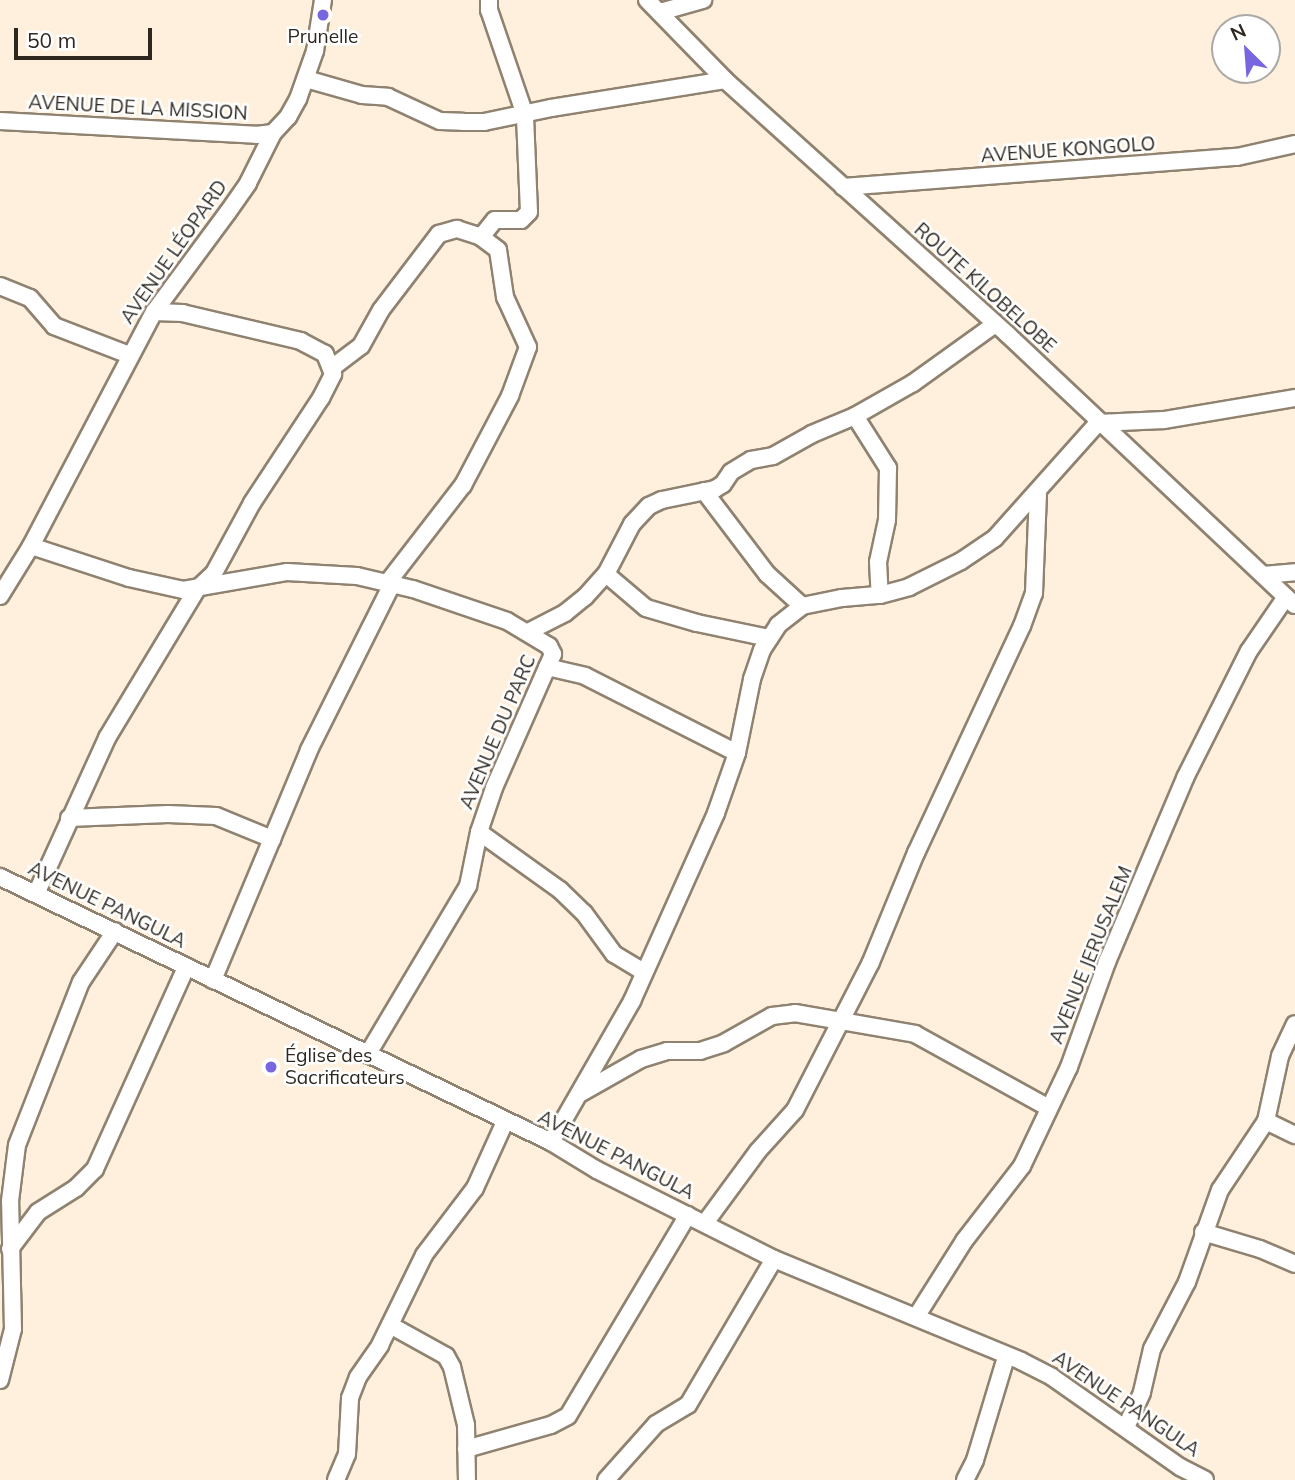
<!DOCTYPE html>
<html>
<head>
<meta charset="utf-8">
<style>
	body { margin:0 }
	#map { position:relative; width:1295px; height:1480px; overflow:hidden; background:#fef0dc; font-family:Mulish,sans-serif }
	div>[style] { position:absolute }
	.roads { filter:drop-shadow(2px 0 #8f8270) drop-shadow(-2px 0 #8f8270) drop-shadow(0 2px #8f8270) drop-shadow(0 -2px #8f8270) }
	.minor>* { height:16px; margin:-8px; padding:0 8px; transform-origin:8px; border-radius:8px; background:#fff }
	.dots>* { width:19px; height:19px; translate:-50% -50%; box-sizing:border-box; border:4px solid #fff; border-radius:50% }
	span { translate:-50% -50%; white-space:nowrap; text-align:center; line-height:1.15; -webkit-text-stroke:5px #fff; paint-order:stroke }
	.poi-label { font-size:19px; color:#2d2720 }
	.left { translate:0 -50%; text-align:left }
	.street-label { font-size:19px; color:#2d2720 }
	.north { position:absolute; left:1211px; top:14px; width:70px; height:70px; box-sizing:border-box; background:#fff; border:2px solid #aba9a6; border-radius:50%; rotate:335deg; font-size:19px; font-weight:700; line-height:28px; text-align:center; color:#2d2720 }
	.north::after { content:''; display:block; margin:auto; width:24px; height:32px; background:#7865e0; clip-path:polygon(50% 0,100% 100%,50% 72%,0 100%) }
	.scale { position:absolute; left:14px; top:28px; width:138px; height:32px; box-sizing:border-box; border:4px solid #2d2720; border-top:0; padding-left:9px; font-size:21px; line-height:24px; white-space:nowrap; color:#2d2720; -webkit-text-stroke:5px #fff; paint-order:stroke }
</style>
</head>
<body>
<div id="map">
	<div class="roads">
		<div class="minor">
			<div style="left:647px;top:0;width:112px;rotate:45.7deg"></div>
			<div style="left:725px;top:80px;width:380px;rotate:42deg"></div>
			<div style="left:1007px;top:334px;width:395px;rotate:43.3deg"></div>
			<div style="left:660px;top:12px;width:45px;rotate:-15.6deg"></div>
			<div style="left:306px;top:79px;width:58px;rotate:15.9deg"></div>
			<div style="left:362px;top:95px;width:26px;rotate:4deg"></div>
			<div style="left:388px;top:97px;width:57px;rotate:24.8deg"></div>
			<div style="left:440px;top:121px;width:23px;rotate:2deg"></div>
			<div style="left:463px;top:122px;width:21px"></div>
			<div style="left:484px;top:122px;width:68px;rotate:-11.8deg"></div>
			<div style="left:551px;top:108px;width:176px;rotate:-9.1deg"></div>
			<div style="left:0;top:121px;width:256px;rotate:3.1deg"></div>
			<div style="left:256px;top:135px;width:17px;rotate:-7deg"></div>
			<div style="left:843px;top:187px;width:395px;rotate:-4.4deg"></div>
			<div style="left:1237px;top:157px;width:59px;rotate:-12.6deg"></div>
			<div style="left:481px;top:237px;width:22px;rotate:-51deg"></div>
			<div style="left:495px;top:220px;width:26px"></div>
			<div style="left:521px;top:220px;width:11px;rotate:-45deg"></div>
			<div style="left:529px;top:212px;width:97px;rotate:-92.4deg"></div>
			<div style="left:525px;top:115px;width:111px;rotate:-108.9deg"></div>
			<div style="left:489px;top:10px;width:10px;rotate:-90deg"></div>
			<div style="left:0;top:286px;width:32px;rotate:22deg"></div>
			<div style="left:30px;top:298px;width:37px;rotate:49deg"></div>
			<div style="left:54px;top:326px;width:80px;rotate:21.1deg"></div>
			<div style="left:333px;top:367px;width:35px;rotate:-37deg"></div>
			<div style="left:361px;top:346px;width:41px;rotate:-60.9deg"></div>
			<div style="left:381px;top:310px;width:96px;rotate:-52.7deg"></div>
			<div style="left:439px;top:234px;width:19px;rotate:-16deg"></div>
			<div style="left:457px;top:229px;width:25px;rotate:18deg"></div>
			<div style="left:481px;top:237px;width:21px;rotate:37deg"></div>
			<div style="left:498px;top:250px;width:48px;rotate:81.5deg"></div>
			<div style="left:505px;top:297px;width:55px;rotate:65.3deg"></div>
			<div style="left:528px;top:347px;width:52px;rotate:110.2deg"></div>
			<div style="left:510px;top:396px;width:101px;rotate:117.8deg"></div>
			<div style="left:463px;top:485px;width:123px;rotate:127.7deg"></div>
			<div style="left:855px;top:416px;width:62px;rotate:57.6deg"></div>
			<div style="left:888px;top:468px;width:52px;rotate:91.1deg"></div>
			<div style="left:887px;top:520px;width:43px;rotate:102.1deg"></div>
			<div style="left:878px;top:562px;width:33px;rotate:87deg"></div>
			<div style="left:704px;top:491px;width:104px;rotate:52.8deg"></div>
			<div style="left:767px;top:574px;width:47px;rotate:42.4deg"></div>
			<div style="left:31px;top:546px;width:103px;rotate:18.1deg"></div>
			<div style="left:129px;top:578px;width:55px;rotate:12.5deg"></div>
			<div style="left:183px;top:590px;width:106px;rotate:-9.8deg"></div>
			<div style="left:287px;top:572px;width:70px;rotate:3.3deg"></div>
			<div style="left:357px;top:576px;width:57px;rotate:13.1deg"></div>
			<div style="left:413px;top:589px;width:99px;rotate:18.8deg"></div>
			<div style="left:507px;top:621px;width:49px;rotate:30.8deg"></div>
			<div style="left:549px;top:646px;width:9px;rotate:63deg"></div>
			<div style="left:553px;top:654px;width:146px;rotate:113.8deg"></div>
			<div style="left:494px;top:788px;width:46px;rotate:108.8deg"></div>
			<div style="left:479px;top:832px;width:55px;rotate:101.5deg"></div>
			<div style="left:468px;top:886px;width:196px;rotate:120.8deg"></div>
			<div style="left:606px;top:574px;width:52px;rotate:40.4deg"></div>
			<div style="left:646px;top:608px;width:53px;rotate:16.4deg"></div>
			<div style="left:697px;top:623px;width:74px;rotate:11.8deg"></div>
			<div style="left:1263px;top:575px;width:32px;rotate:-5deg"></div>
			<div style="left:0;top:596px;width:59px;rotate:-58.2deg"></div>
			<div style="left:31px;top:546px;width:264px;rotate:-62.3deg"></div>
			<div style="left:154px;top:312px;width:124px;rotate:-53.5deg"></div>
			<div style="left:228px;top:212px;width:35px;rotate:-55deg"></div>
			<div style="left:248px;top:183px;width:56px;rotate:-63.4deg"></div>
			<div style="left:273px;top:133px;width:22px;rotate:-47deg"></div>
			<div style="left:288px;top:117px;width:21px;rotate:-61deg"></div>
			<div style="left:298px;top:99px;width:51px;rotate:-70.5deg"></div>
			<div style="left:315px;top:51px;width:52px;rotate:-81.1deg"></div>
			<div style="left:528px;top:632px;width:42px;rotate:-27.2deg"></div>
			<div style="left:565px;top:613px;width:26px;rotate:-39deg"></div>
			<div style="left:585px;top:597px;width:31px;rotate:-48deg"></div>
			<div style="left:606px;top:574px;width:56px;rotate:-62.5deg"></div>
			<div style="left:632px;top:524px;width:25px;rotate:-47deg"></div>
			<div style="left:649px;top:506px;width:14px;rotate:-25deg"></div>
			<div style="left:662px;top:500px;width:54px;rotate:-11.7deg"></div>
			<div style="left:715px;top:489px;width:9px;rotate:-32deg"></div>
			<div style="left:723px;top:484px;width:14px;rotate:-56deg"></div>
			<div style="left:731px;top:472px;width:23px;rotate:-31deg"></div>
			<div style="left:751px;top:460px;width:22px;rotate:-10deg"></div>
			<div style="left:773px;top:456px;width:45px;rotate:-29.4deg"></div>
			<div style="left:812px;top:434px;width:47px;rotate:-22.7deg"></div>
			<div style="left:855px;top:416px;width:67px;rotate:-29.6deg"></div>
			<div style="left:913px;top:383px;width:101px;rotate:-35.7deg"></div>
			<div style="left:547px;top:667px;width:39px;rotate:13deg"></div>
			<div style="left:585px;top:676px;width:170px;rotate:26.9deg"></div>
			<div style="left:69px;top:818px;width:99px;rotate:-2.3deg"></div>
			<div style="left:168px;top:814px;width:48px;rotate:2.4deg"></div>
			<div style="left:216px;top:816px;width:61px;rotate:22.3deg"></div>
			<div style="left:479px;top:832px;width:100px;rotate:35.6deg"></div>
			<div style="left:560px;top:890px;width:33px;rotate:44deg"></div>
			<div style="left:584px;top:913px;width:51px;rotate:53.8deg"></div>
			<div style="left:614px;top:954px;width:35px;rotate:31deg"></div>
			<div style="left:0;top:877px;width:611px;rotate:25.68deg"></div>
			<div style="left:551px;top:1142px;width:54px;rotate:31.3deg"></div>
			<div style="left:597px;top:1170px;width:198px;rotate:26.7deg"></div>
			<div style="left:774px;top:1259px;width:267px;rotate:22.4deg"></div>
			<div style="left:1021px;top:1361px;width:35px;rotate:27deg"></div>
			<div style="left:1052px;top:1377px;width:156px;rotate:35.1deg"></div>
			<div style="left:1180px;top:1467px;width:28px;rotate:27deg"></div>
			<div style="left:36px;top:894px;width:171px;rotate:-65.5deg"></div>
			<div style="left:107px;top:738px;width:174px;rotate:-58.9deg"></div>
			<div style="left:197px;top:589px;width:23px;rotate:-43deg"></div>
			<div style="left:214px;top:573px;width:80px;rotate:-61.5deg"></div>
			<div style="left:252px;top:503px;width:126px;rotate:-56.7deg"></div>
			<div style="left:321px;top:398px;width:27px;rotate:-63deg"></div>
			<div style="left:333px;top:374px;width:22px;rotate:-112deg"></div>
			<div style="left:325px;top:354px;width:27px;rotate:-152deg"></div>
			<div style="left:301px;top:341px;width:121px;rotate:-166.7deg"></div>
			<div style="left:183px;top:313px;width:29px;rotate:-178deg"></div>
			<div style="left:213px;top:980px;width:249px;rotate:-67.3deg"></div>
			<div style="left:309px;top:750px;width:186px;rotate:-63.4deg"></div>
			<div style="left:581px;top:1093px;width:69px;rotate:-29.5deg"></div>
			<div style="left:641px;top:1059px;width:27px;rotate:-17deg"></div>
			<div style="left:667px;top:1051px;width:33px"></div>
			<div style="left:700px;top:1051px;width:25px;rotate:-18deg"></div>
			<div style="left:724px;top:1043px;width:55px;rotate:-29.4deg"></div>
			<div style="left:772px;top:1016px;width:23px;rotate:-7deg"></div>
			<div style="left:795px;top:1013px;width:122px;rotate:9.9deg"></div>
			<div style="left:915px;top:1034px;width:153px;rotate:28.9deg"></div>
			<div style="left:1266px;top:1121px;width:32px;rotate:26deg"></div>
			<div style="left:551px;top:1142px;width:163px;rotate:-60.1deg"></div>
			<div style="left:632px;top:1001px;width:206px;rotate:-65.9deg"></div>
			<div style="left:716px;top:813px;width:64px;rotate:-70.7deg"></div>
			<div style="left:737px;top:753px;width:76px;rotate:-78.5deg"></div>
			<div style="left:752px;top:679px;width:31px;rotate:-71deg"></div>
			<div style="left:762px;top:650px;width:30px;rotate:-57deg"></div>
			<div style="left:778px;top:625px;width:31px;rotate:-38deg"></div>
			<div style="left:802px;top:606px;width:41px;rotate:-11.3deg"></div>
			<div style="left:842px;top:598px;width:38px;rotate:-5deg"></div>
			<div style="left:880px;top:595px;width:30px;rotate:-15deg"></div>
			<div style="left:909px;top:587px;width:58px;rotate:-26.6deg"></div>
			<div style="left:961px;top:561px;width:41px;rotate:-34.1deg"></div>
			<div style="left:995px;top:538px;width:154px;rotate:-48.2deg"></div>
			<div style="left:1098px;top:423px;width:66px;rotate:-2.6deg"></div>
			<div style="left:1164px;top:420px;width:133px;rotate:-9.5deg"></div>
			<div style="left:705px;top:1223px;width:89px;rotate:-53.6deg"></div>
			<div style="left:758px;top:1151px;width:55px;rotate:-47.9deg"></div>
			<div style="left:795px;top:1110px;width:166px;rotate:-62.8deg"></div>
			<div style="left:871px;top:962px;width:118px;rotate:-67.6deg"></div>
			<div style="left:916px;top:853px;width:251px;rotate:-65deg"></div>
			<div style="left:1022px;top:626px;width:35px;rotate:-70deg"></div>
			<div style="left:1034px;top:593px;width:99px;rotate:-87.7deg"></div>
			<div style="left:1203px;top:1232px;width:59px;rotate:16.6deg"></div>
			<div style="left:1260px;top:1249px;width:38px;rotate:23deg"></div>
			<div style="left:10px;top:1249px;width:46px;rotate:-52.9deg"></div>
			<div style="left:38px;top:1212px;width:45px;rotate:-32.3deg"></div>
			<div style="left:76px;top:1188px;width:27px;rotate:-45deg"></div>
			<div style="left:95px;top:1169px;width:222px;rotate:-65.7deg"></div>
			<div style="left:916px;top:1317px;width:90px;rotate:-57.7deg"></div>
			<div style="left:964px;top:1241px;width:95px;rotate:-52.3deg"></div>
			<div style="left:1022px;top:1166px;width:110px;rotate:-64.6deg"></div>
			<div style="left:1069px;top:1067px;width:112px;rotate:-70.1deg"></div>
			<div style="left:1107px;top:962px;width:200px;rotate:-67deg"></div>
			<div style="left:1185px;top:778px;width:142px;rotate:-63.3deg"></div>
			<div style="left:1249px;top:651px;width:65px;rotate:-55.6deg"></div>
			<div style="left:390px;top:1325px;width:64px;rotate:29deg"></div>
			<div style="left:446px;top:1356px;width:13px;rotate:61deg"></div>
			<div style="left:452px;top:1367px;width:60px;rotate:76.4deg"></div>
			<div style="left:466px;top:1425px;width:55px;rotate:89deg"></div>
			<div style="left:0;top:1380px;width:53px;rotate:-75.7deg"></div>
			<div style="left:13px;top:1329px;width:128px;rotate:-91.3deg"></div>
			<div style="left:10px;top:1201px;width:56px;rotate:-82.9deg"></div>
			<div style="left:17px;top:1145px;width:175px;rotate:-68.6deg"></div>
			<div style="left:81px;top:982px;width:61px;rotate:-56.3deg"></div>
			<div style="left:1126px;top:1427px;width:38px;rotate:-65deg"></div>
			<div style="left:1142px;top:1392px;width:44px;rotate:-76.9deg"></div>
			<div style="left:1152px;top:1349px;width:76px;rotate:-62.4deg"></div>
			<div style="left:1187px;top:1282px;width:98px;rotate:-70.3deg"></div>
			<div style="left:1220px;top:1190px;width:83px;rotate:-56.3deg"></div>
			<div style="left:1266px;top:1121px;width:66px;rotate:-77.8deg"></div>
			<div style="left:1280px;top:1056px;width:35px;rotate:-65deg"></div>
			<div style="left:466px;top:1449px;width:88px;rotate:-15.8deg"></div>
			<div style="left:551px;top:1425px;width:19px;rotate:-28deg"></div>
			<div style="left:568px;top:1416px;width:234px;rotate:-59.2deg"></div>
			<div style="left:336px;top:1480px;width:28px;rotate:-67deg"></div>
			<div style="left:347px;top:1454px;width:56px;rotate:-86.9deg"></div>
			<div style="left:350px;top:1398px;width:22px;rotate:-69deg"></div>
			<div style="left:358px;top:1377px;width:39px;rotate:-55deg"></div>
			<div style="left:380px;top:1345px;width:100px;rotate:-63.9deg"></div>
			<div style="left:424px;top:1255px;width:84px;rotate:-52.7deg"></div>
			<div style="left:475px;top:1188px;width:72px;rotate:-65.6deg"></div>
			<div style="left:606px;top:1480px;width:75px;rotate:-48.2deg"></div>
			<div style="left:656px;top:1424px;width:37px;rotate:-31deg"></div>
			<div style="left:688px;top:1405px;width:169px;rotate:-59.5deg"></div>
			<div style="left:965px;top:1480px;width:22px;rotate:-63deg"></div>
			<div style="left:975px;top:1460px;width:108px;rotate:-73.2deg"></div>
		</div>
	</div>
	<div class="dots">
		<div style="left:323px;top:15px;background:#7865e0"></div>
		<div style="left:271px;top:1067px;background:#7865e0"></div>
	</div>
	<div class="poi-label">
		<span style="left:323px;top:37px">Prunelle</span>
		<span class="left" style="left:285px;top:1067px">Église des<br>Sacrificateurs</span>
	</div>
	<div class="street-label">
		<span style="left:138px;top:108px;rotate:3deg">AVENUE DE LA MISSION</span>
		<span style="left:1068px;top:150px;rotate:-4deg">AVENUE KONGOLO</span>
		<span style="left:174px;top:252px;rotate:-55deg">AVENUE LÉOPARD</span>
		<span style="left:985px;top:288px;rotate:42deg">ROUTE KILOBELOBE</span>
		<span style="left:498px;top:732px;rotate:-67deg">AVENUE DU PARC</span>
		<span style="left:107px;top:905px;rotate:26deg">AVENUE PANGULA</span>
		<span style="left:1091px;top:955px;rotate:-68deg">AVENUE JERUSALEM</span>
		<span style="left:616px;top:1155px;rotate:27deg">AVENUE PANGULA</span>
		<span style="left:1126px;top:1404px;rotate:34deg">AVENUE PANGULA</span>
	</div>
	<div class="north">N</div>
	<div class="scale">50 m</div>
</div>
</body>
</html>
